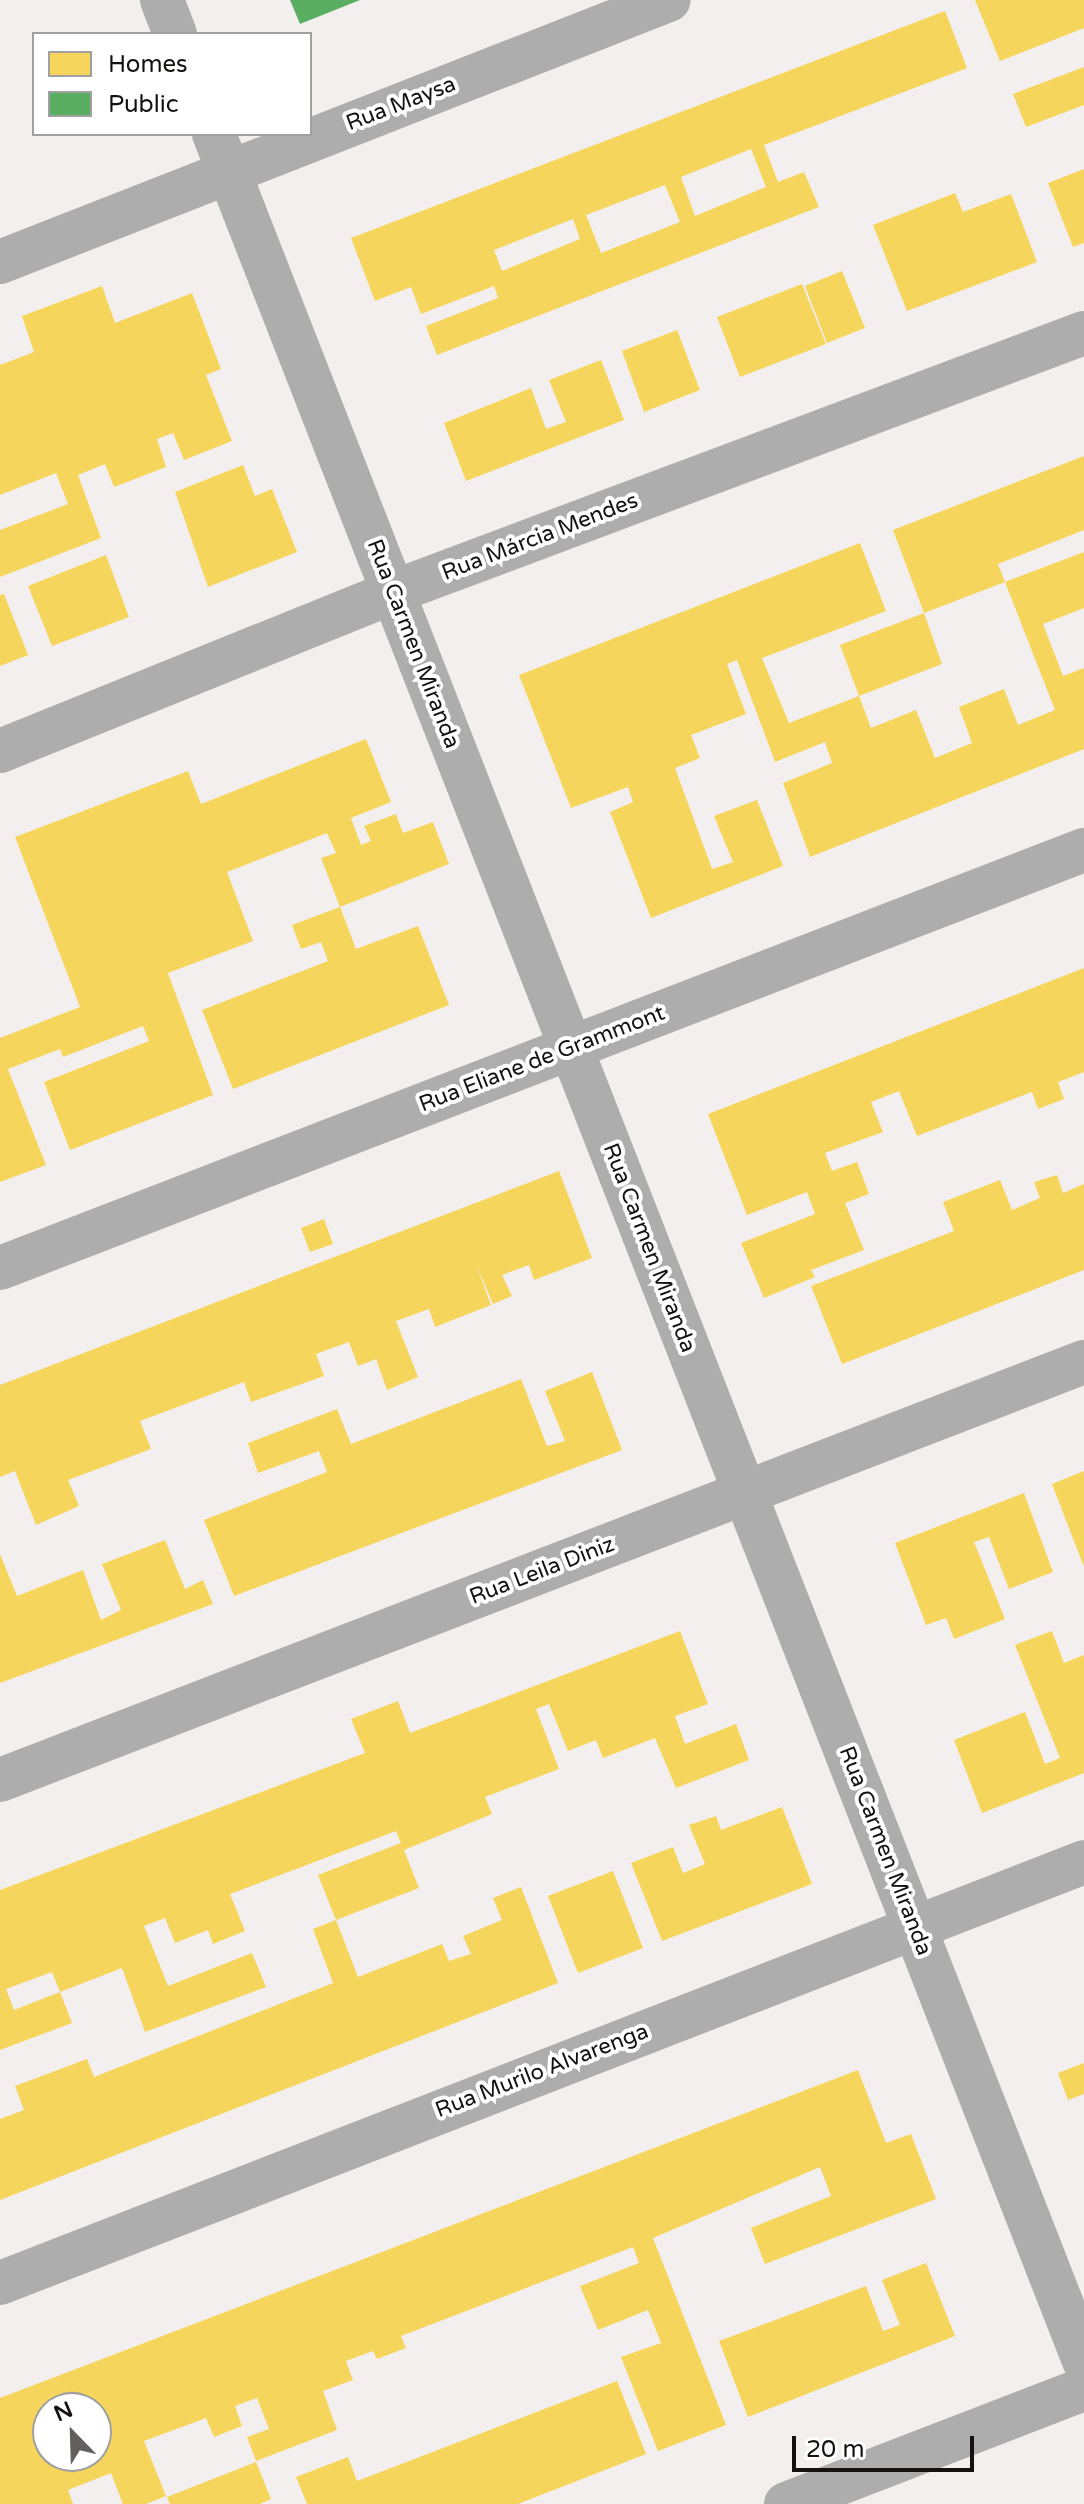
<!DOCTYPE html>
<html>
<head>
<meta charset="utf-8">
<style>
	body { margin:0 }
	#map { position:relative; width:1084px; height:2504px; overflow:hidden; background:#f4efef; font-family:"Varela Round",sans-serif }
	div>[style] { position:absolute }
	.homes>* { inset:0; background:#f6d55c }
	.public>* { inset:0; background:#5aae61 }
	.minor>* { height:44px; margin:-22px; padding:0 22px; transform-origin:22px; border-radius:22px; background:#acadac }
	span { translate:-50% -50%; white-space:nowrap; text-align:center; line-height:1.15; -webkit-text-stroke:8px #fff; paint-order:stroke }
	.street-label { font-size:22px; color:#151111 }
	.legend { position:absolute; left:32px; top:32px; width:280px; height:104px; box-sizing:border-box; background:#fff; border:2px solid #a1a0a0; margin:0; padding:10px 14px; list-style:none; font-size:24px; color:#151111 }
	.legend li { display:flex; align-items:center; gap:16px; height:40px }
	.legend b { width:40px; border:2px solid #a1a0a0 }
	.north { position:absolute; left:32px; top:2392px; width:80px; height:80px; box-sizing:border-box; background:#fff; border:2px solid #a1a0a0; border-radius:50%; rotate:337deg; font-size:22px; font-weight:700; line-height:32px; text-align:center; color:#151111 }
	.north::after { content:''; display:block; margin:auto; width:28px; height:36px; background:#635f5f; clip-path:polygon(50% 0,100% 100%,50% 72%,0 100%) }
	.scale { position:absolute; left:792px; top:2436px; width:182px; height:36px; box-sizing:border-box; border:4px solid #151111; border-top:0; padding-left:10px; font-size:24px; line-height:28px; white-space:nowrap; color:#151111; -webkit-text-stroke:6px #fff; paint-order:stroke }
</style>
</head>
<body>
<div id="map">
	<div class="homes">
		<div style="clip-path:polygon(975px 0,1084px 0,1084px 28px,1000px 61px)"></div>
		<div style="clip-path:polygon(evenodd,945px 11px,967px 68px,764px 145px,778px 182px,804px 172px,819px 207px,437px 355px,426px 326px,498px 298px,494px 286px,421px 314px,411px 287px,375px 301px,351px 238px,945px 11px,751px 149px,766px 187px,695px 216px,681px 177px,751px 149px,945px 11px,665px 185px,680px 222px,601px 253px,586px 215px,665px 185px,945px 11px,573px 219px,580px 239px,502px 271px,494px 250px,573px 219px)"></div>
		<div style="clip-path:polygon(1084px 67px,1084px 105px,1026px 127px,1013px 94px)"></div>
		<div style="clip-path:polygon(1084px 169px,1084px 243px,1073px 247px,1048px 183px)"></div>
		<div style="clip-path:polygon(955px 193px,963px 212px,1011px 194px,1037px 262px,907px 311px,873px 225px)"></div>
		<div style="clip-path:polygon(842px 271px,865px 328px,827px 343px,805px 286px)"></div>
		<div style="clip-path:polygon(802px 284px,826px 344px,740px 377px,717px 317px)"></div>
		<div style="clip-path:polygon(102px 286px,115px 323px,192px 293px,221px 369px,206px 375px,232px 441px,184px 460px,173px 433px,157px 439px,166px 467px,114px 487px,105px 464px,78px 475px,101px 538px,0 577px,0 530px,68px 504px,56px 473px,0 495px,0 365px,34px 352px,22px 316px)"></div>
		<div style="clip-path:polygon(677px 330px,700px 390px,644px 412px,622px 351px)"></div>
		<div style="clip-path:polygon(601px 360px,624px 420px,466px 481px,444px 423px,531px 388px,546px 429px,566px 422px,549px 380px)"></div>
		<div style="clip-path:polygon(1084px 456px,1084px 530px,998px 564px,1005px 582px,1084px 552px,1084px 608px,1043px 624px,1063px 676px,1084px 668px,1084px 749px,810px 857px,783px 783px,832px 763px,825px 742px,775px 762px,737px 660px,727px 664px,746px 714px,691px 735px,700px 758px,675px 768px,712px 869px,733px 862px,714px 816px,757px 800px,783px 866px,651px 918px,610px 812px,633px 802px,628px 787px,571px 808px,519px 675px,860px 543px,886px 611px,762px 658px,789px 723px,859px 696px,871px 728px,916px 710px,935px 758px,972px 743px,959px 707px,1004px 689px,1018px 725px,1055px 710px,1005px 582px,924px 613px,893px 530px)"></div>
		<div style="clip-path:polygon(243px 465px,255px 496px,272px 489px,297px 552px,208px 587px,175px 492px)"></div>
		<div style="clip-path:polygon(106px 555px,129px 617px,52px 646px,28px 586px)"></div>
		<div style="clip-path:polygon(4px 594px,28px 655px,0 666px,0 595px)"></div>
		<div style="clip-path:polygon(924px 613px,942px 664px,859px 696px,840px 645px)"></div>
		<div style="clip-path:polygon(366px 739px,391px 802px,351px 818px,361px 845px,371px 841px,364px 826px,396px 814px,403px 833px,433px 822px,449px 864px,340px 907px,321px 858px,336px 853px,327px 833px,227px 872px,253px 941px,168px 973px,213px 1095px,70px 1150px,44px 1082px,149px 1041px,143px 1026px,63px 1057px,60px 1049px,8px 1069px,46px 1165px,0 1182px,0 1038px,80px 1007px,15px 837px,188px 771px,201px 804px)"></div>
		<div style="clip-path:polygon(340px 907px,356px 949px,418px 926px,449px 1005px,233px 1089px,202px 1010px,328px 961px,321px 942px,301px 949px,292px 925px)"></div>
		<div style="clip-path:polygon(1084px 968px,1084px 1072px,1058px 1082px,1064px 1099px,1038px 1109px,1032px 1092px,917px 1136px,899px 1091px,871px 1102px,883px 1132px,825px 1153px,832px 1171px,857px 1162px,869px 1194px,845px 1203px,864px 1250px,811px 1270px,815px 1277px,764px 1298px,741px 1243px,815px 1214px,807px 1192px,747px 1215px,708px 1114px)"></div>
		<div style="clip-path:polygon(559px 1171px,592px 1258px,534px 1280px,529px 1265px,502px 1275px,512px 1296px,493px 1304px,476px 1264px,491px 1305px,435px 1327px,429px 1309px,396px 1321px,418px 1377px,387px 1390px,376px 1359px,358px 1366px,349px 1342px,316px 1354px,324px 1376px,251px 1402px,244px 1382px,140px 1421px,151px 1449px,68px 1480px,79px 1506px,36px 1525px,15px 1471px,0 1477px,0 1385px)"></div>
		<div style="clip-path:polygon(1057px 1175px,1063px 1193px,1084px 1184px,1084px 1270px,842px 1364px,811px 1286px,954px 1231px,943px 1202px,1000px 1180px,1012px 1210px,1040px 1198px,1034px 1182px)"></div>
		<div style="clip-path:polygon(324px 1219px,333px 1244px,310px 1252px,301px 1228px)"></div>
		<div style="clip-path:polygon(592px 1372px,622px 1450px,234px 1596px,204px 1520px,327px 1472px,319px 1451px,258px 1473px,248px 1443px,337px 1409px,351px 1444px,521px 1379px,547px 1446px,565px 1441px,545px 1391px)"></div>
		<div style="clip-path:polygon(1084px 1471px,1084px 1567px,1052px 1484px)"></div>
		<div style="clip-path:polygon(1024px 1493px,1053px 1572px,1009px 1589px,989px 1537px,974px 1542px,1005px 1619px,954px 1639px,946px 1618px,926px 1625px,895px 1543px)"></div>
		<div style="clip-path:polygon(165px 1540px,185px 1589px,203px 1580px,213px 1604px,0 1683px,0 1554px,17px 1596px,83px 1570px,101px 1620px,121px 1610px,102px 1564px)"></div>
		<div style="clip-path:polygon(680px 1631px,708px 1704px,675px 1716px,685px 1744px,736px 1724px,749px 1760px,676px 1788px,655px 1738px,603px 1758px,596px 1740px,568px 1751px,549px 1704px,536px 1709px,559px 1769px,485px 1797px,492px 1814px,404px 1850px,419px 1888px,336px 1920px,318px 1875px,401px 1843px,396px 1831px,230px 1894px,245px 1931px,213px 1944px,208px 1930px,175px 1943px,165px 1918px,144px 1926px,168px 1986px,252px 1953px,266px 1987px,145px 2032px,122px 1968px,60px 1992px,52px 1972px,6px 1989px,14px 2010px,60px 1992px,72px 2023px,0 2050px,0 1890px,365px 1753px,351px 1719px,398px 1701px,410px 1733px)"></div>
		<div style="clip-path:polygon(1052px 1631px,1064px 1663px,1084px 1655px,1084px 1773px,982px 1813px,954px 1740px,1025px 1712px,1045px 1764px,1060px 1758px,1015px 1645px)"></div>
		<div style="clip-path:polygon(782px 1807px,812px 1884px,662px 1941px,631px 1863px,673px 1847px,683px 1873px,705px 1864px,689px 1825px,716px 1816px,721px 1830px)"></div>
		<div style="clip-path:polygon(613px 1871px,643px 1948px,578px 1973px,548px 1896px)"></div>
		<div style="clip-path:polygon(521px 1887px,558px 1983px,0 2200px,0 2119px,24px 2110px,15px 2086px,87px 2059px,94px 2077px,333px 1983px,313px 1929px,336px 1920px,358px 1977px,442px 1944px,449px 1961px,471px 1954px,463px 1936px,502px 1920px,493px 1898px)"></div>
		<div style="clip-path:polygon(1084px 2063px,1084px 2094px,1068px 2100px,1058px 2073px)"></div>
		<div style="clip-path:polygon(evenodd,858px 2070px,886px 2143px,911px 2134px,936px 2199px,765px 2264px,751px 2228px,831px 2196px,820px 2167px,653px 2238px,726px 2425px,658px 2451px,621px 2357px,661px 2343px,648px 2310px,598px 2330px,580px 2286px,639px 2263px,633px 2247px,401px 2336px,406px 2348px,377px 2359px,373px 2351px,346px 2361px,353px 2380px,323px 2391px,337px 2430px,256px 2461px,247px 2437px,269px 2429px,257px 2398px,235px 2406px,242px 2426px,214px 2437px,206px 2418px,144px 2441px,166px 2496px,146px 2504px,123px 2504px,111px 2473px,68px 2490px,73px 2504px,0 2504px,0 2398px,858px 2070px,48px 2408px,96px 2408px,96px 2456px,48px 2456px,48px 2408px)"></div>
		<div style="clip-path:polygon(926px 2263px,955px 2336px,748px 2417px,719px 2341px,866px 2286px,883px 2331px,900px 2325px,882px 2280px)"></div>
		<div style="clip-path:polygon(617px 2381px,646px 2454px,518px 2504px,307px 2504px,296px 2477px,348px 2457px,357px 2481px)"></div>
		<div style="clip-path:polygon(256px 2462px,271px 2499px,260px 2504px,170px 2504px,167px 2497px)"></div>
	</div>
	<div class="public">
		<div style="clip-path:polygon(290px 0,360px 0,300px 24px)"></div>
	</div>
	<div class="minor">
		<div style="left:162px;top:0;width:36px;rotate:69deg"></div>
		<div style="left:214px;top:134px;width:2391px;rotate:68.66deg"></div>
		<div style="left:0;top:262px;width:718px;rotate:-21.39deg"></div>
		<div style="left:0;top:751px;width:424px;rotate:-22deg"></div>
		<div style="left:393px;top:592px;width:738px;rotate:-20.55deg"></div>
		<div style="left:0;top:1268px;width:1162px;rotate:-21.09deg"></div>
		<div style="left:0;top:1780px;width:1162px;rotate:-21.09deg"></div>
		<div style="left:0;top:2283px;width:1163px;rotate:-21.22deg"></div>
		<div style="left:786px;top:2504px;width:319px;rotate:-21.1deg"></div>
	</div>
	<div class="street-label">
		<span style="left:401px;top:104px;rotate:-21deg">Rua Maysa</span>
		<span style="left:540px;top:537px;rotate:-21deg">Rua Márcia Mendes</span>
		<span style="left:413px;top:644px;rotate:69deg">Rua Carmen Miranda</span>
		<span style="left:542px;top:1059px;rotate:-21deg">Rua Eliane de Grammont</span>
		<span style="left:649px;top:1248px;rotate:69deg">Rua Carmen Miranda</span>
		<span style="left:542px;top:1571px;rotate:-21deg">Rua Leila Diniz</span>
		<span style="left:885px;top:1851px;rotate:69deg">Rua Carmen Miranda</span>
		<span style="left:542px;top:2071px;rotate:-21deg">Rua Murilo Alvarenga</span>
	</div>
	<ul class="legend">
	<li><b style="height:22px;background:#f6d55c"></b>Homes</li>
	<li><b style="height:22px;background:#5aae61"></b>Public</li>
	</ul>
	<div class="north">N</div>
	<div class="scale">20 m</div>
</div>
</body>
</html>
